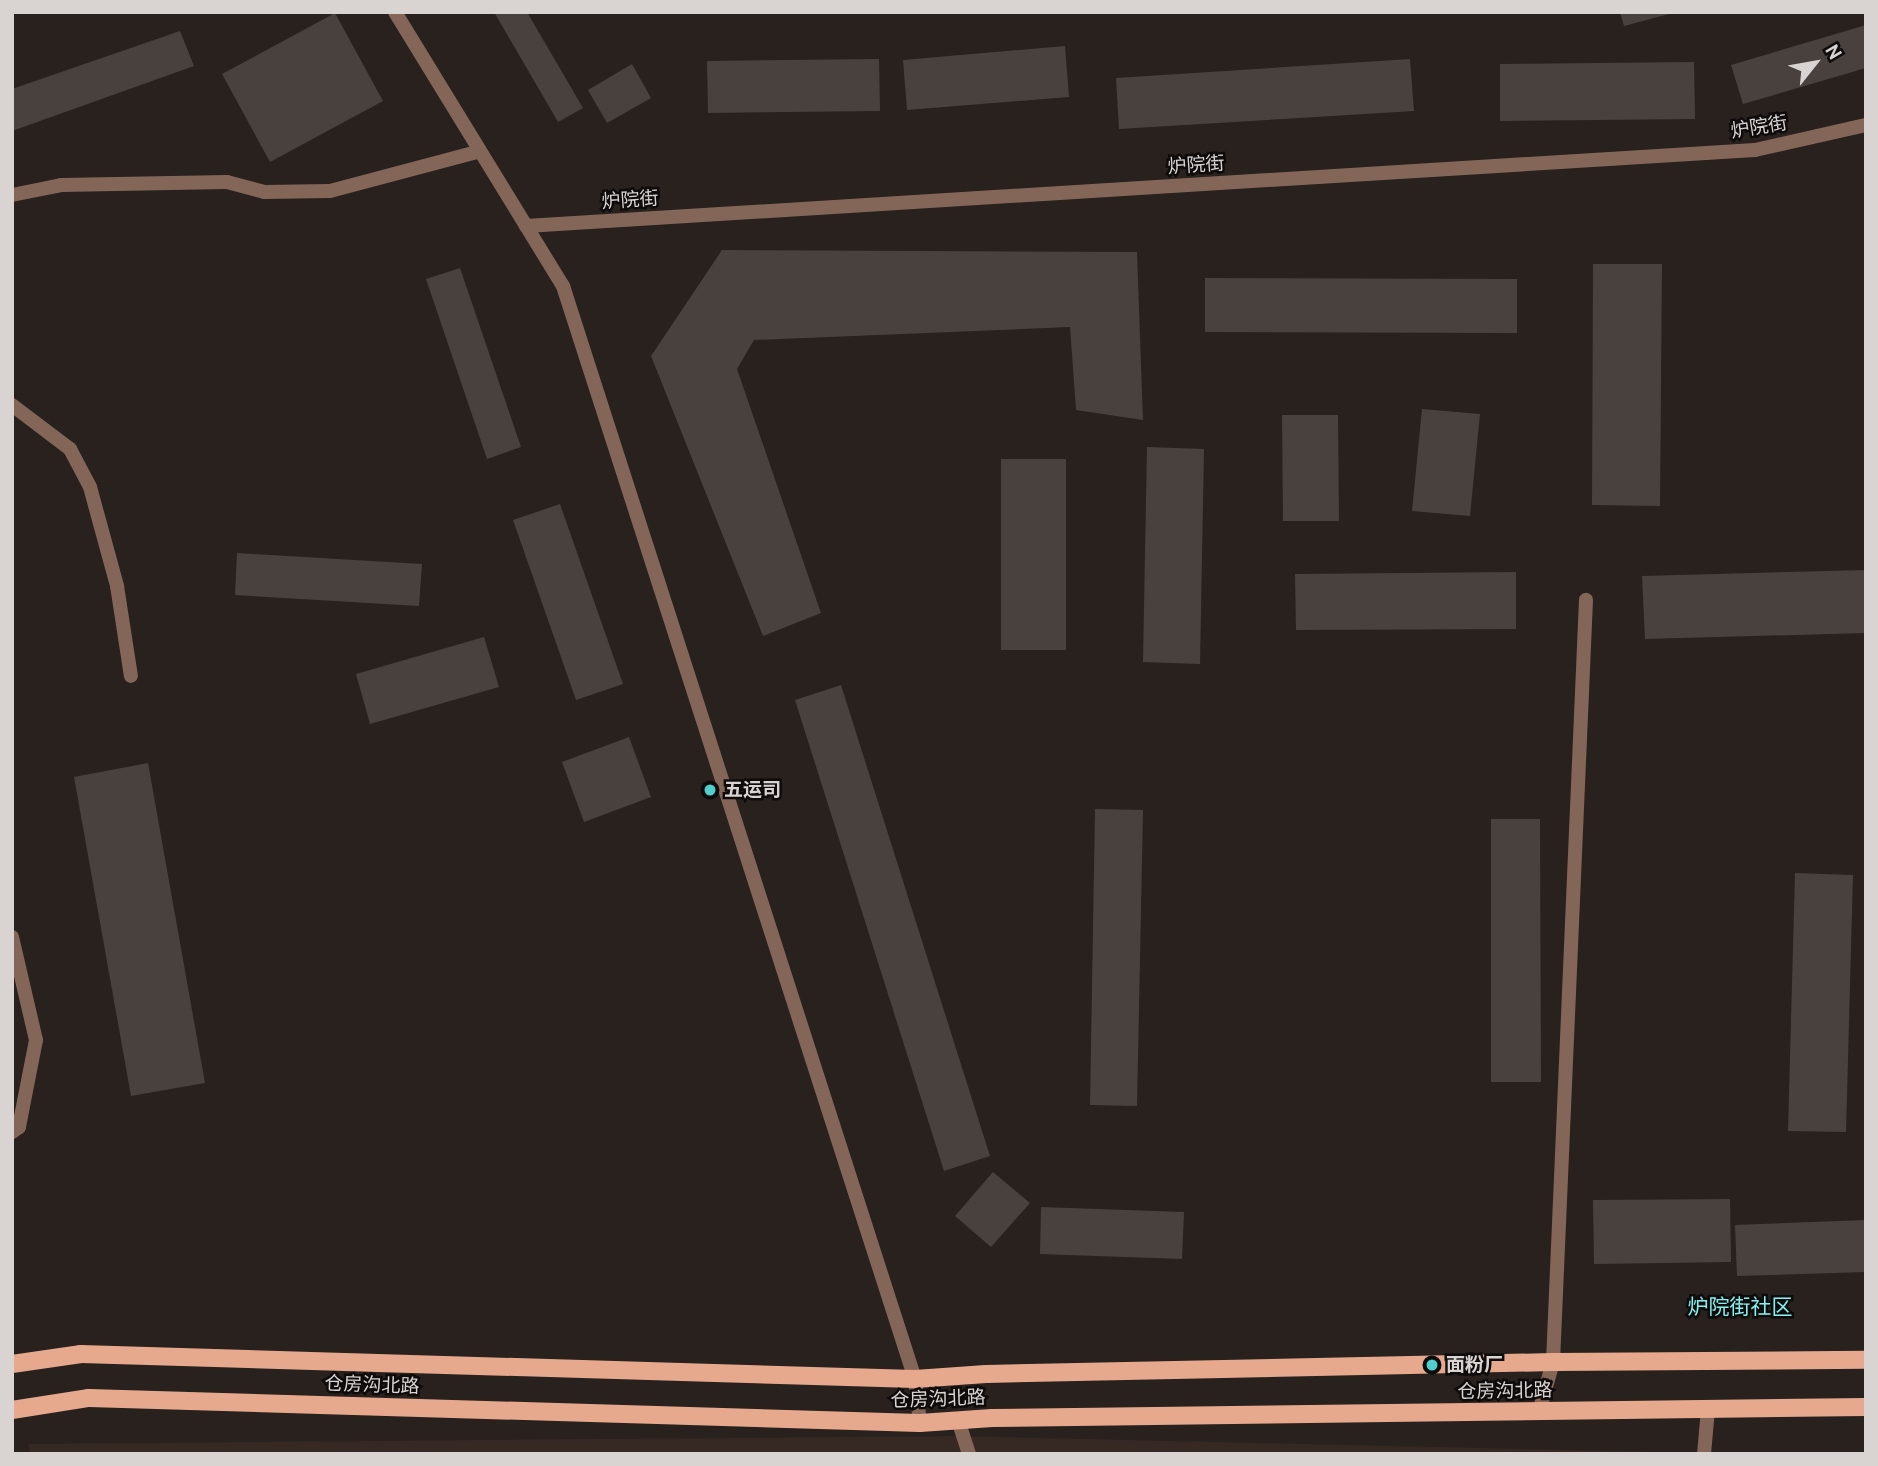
<!DOCTYPE html>
<html>
<head>
<meta charset="utf-8">
<style>
	body { margin:0 }
	#map { position:relative; width:1878px; height:1466px; overflow:hidden; background:#28211e; font-family:Cabin,"Noto Sans SC",sans-serif }
	div>[style] { position:absolute }
	.built>* { inset:0; background:#362924 }
	.building>* { inset:0; background:#49413e }
	.service>* { height:14px; margin:-7px; padding:0 7px; transform-origin:7px; border-radius:7px; background:#846659 }
	.minor>* { height:14px; margin:-7px; padding:0 7px; transform-origin:7px; border-radius:7px; background:#846659 }
	.primary>* { height:18px; margin:-9px; padding:0 9px; transform-origin:9px; border-radius:9px; background:#e6a98e }
	.dots>* { width:19px; height:19px; translate:-50% -50%; box-sizing:border-box; border:4px solid #0e0b0a; border-radius:50% }
	span { translate:-50% -50%; white-space:nowrap; text-align:center; line-height:1.15; -webkit-text-stroke:5px #0e0b0a; paint-order:stroke }
	.street-label { font-size:19px; color:#d9d4d2 }
	.poi-label { font-size:19px; color:#d9d4d2; font-weight:700 }
	.left { translate:0 -50%; text-align:left }
	.neighbourhood-label { font-size:21px; color:#84f0ef }
	.frame { position:absolute; inset:0; border:14px solid #d9d4d2; pointer-events:none }
	.north { position:absolute; left:1780px; top:28px; width:70px; height:70px; -webkit-text-stroke:5px #0e0b0a; paint-order:stroke; rotate:59deg; font-size:19px; font-weight:700; line-height:28px; text-align:center; color:#d9d4d2 }
	.north::after { content:''; display:block; margin:auto; width:24px; height:32px; background:#d9d4d2; clip-path:polygon(50% 0,100% 100%,50% 72%,0 100%) }
</style>
</head>
<body>
<div id="map">
	<div class="built">
		<div style="clip-path:polygon(955px 1436px,1747px 1454px,30px 1454px,28px 1444px)"></div>
	</div>
	<div class="building">
		<div style="clip-path:polygon(494px 12px,527px 12px,583px 108px,558px 122px)"></div>
		<div style="clip-path:polygon(1620px 12px,1673px 12px,1673px 13px,1624px 26px)"></div>
		<div style="clip-path:polygon(335px 13px,383px 101px,270px 162px,222px 74px)"></div>
		<div style="clip-path:polygon(1866px 25px,1866px 68px,1743px 104px,1731px 65px)"></div>
		<div style="clip-path:polygon(180px 31px,194px 66px,12px 131px,12px 89px)"></div>
		<div style="clip-path:polygon(1065px 46px,1069px 97px,907px 110px,903px 60px)"></div>
		<div style="clip-path:polygon(879px 59px,880px 111px,708px 113px,707px 61px)"></div>
		<div style="clip-path:polygon(1410px 59px,1414px 111px,1119px 129px,1116px 78px)"></div>
		<div style="clip-path:polygon(1694px 62px,1695px 119px,1500px 121px,1500px 64px)"></div>
		<div style="clip-path:polygon(632px 64px,651px 98px,607px 123px,588px 90px)"></div>
		<div style="clip-path:polygon(722px 250px,1137px 252px,1143px 420px,1076px 410px,1070px 327px,754px 340px,737px 369px,821px 613px,763px 636px,651px 356px)"></div>
		<div style="clip-path:polygon(1593px 264px,1662px 264px,1660px 506px,1592px 505px)"></div>
		<div style="clip-path:polygon(460px 268px,521px 447px,487px 459px,426px 279px)"></div>
		<div style="clip-path:polygon(1205px 278px,1517px 279px,1517px 333px,1205px 332px)"></div>
		<div style="clip-path:polygon(1422px 409px,1480px 414px,1470px 516px,1412px 511px)"></div>
		<div style="clip-path:polygon(1282px 415px,1338px 415px,1339px 521px,1283px 521px)"></div>
		<div style="clip-path:polygon(1147px 447px,1204px 449px,1200px 664px,1143px 662px)"></div>
		<div style="clip-path:polygon(1001px 459px,1066px 459px,1066px 650px,1001px 650px)"></div>
		<div style="clip-path:polygon(560px 504px,623px 684px,576px 700px,513px 520px)"></div>
		<div style="clip-path:polygon(237px 553px,422px 564px,419px 606px,235px 595px)"></div>
		<div style="clip-path:polygon(1866px 570px,1866px 633px,1645px 639px,1642px 576px)"></div>
		<div style="clip-path:polygon(1516px 572px,1516px 629px,1296px 630px,1295px 574px)"></div>
		<div style="clip-path:polygon(484px 637px,499px 687px,370px 724px,356px 674px)"></div>
		<div style="clip-path:polygon(841px 685px,990px 1156px,944px 1171px,795px 700px)"></div>
		<div style="clip-path:polygon(629px 737px,651px 797px,584px 822px,562px 762px)"></div>
		<div style="clip-path:polygon(148px 763px,205px 1083px,131px 1096px,74px 777px)"></div>
		<div style="clip-path:polygon(1095px 809px,1143px 810px,1137px 1106px,1090px 1105px)"></div>
		<div style="clip-path:polygon(1491px 819px,1540px 819px,1541px 1082px,1491px 1082px)"></div>
		<div style="clip-path:polygon(1795px 873px,1853px 875px,1846px 1132px,1788px 1131px)"></div>
		<div style="clip-path:polygon(993px 1172px,1030px 1203px,991px 1247px,955px 1216px)"></div>
		<div style="clip-path:polygon(1730px 1199px,1731px 1262px,1594px 1264px,1593px 1200px)"></div>
		<div style="clip-path:polygon(1041px 1207px,1184px 1212px,1182px 1259px,1040px 1254px)"></div>
		<div style="clip-path:polygon(1866px 1220px,1866px 1272px,1737px 1276px,1735px 1225px)"></div>
	</div>
	<div class="service">
		<div style="left:12px;top:195px;width:50px;rotate:-11.5deg"></div>
		<div style="left:61px;top:185px;width:166px;rotate:-1deg"></div>
		<div style="left:227px;top:182px;width:38px;rotate:15deg"></div>
		<div style="left:264px;top:192px;width:66px;rotate:-0.9deg"></div>
		<div style="left:330px;top:191px;width:155px;rotate:-14.9deg"></div>
		<div style="left:12px;top:405px;width:73px;rotate:37.2deg"></div>
		<div style="left:70px;top:449px;width:43px;rotate:62.2deg"></div>
		<div style="left:90px;top:487px;width:103px;rotate:74.7deg"></div>
		<div style="left:117px;top:586px;width:91px;rotate:81.2deg"></div>
		<div style="left:12px;top:937px;width:106px;rotate:76.9deg"></div>
		<div style="left:36px;top:1040px;width:89px;rotate:101.1deg"></div>
		<div style="left:19px;top:1127px;width:9px;rotate:144deg"></div>
		<div style="left:958px;top:1420px;width:36px;rotate:72deg"></div>
		<div style="left:1704px;top:1454px;width:45px;rotate:-84.9deg"></div>
	</div>
	<div class="minor">
		<div style="left:395px;top:12px;width:321px;rotate:58.5deg"></div>
		<div style="left:563px;top:286px;width:1148px;rotate:72.15deg"></div>
		<div style="left:915px;top:1379px;width:44px;rotate:83.5deg"></div>
		<div style="left:526px;top:226px;width:1231px;rotate:-3.54deg"></div>
		<div style="left:1755px;top:150px;width:114px;rotate:-12.7deg"></div>
		<div style="left:1539px;top:1412px;width:52px;rotate:-74.4deg"></div>
		<div style="left:1553px;top:1362px;width:763px;rotate:-87.52deg"></div>
	</div>
	<div class="primary">
		<div style="left:12px;top:1364px;width:70px;rotate:-8.2deg"></div>
		<div style="left:81px;top:1354px;width:834px;rotate:1.72deg"></div>
		<div style="left:915px;top:1379px;width:71px;rotate:-4deg"></div>
		<div style="left:986px;top:1374px;width:567px;rotate:-1.21deg"></div>
		<div style="left:1553px;top:1362px;width:313px;rotate:-0.4deg"></div>
		<div style="left:12px;top:1410px;width:78px;rotate:-8.9deg"></div>
		<div style="left:89px;top:1398px;width:831px;rotate:1.72deg"></div>
		<div style="left:920px;top:1423px;width:72px;rotate:-4deg"></div>
		<div style="left:992px;top:1418px;width:874px;rotate:-0.72deg"></div>
	</div>
	<div class="dots">
		<div style="left:710px;top:790px;background:#52cdcd"></div>
		<div style="left:1432px;top:1365px;background:#52cdcd"></div>
	</div>
	<div class="street-label">
		<span style="left:1759px;top:127px;rotate:-9deg">炉院街</span>
		<span style="left:1196px;top:165px;rotate:-4deg">炉院街</span>
		<span style="left:630px;top:200px;rotate:-4deg">炉院街</span>
		<span style="left:372px;top:1385px;rotate:2deg">仓房沟北路</span>
		<span style="left:1505px;top:1391px;rotate:-1deg">仓房沟北路</span>
		<span style="left:938px;top:1399px;rotate:-2deg">仓房沟北路</span>
	</div>
	<div class="poi-label">
		<span class="left" style="left:724px;top:790px">五运司</span>
		<span class="left" style="left:1446px;top:1365px">面粉厂</span>
	</div>
	<div class="neighbourhood-label">
		<span style="left:1740px;top:1307px">炉院街社区</span>
	</div>
	<div class="frame"></div>
	<div class="north">N</div>
</div>
</body>
</html>
